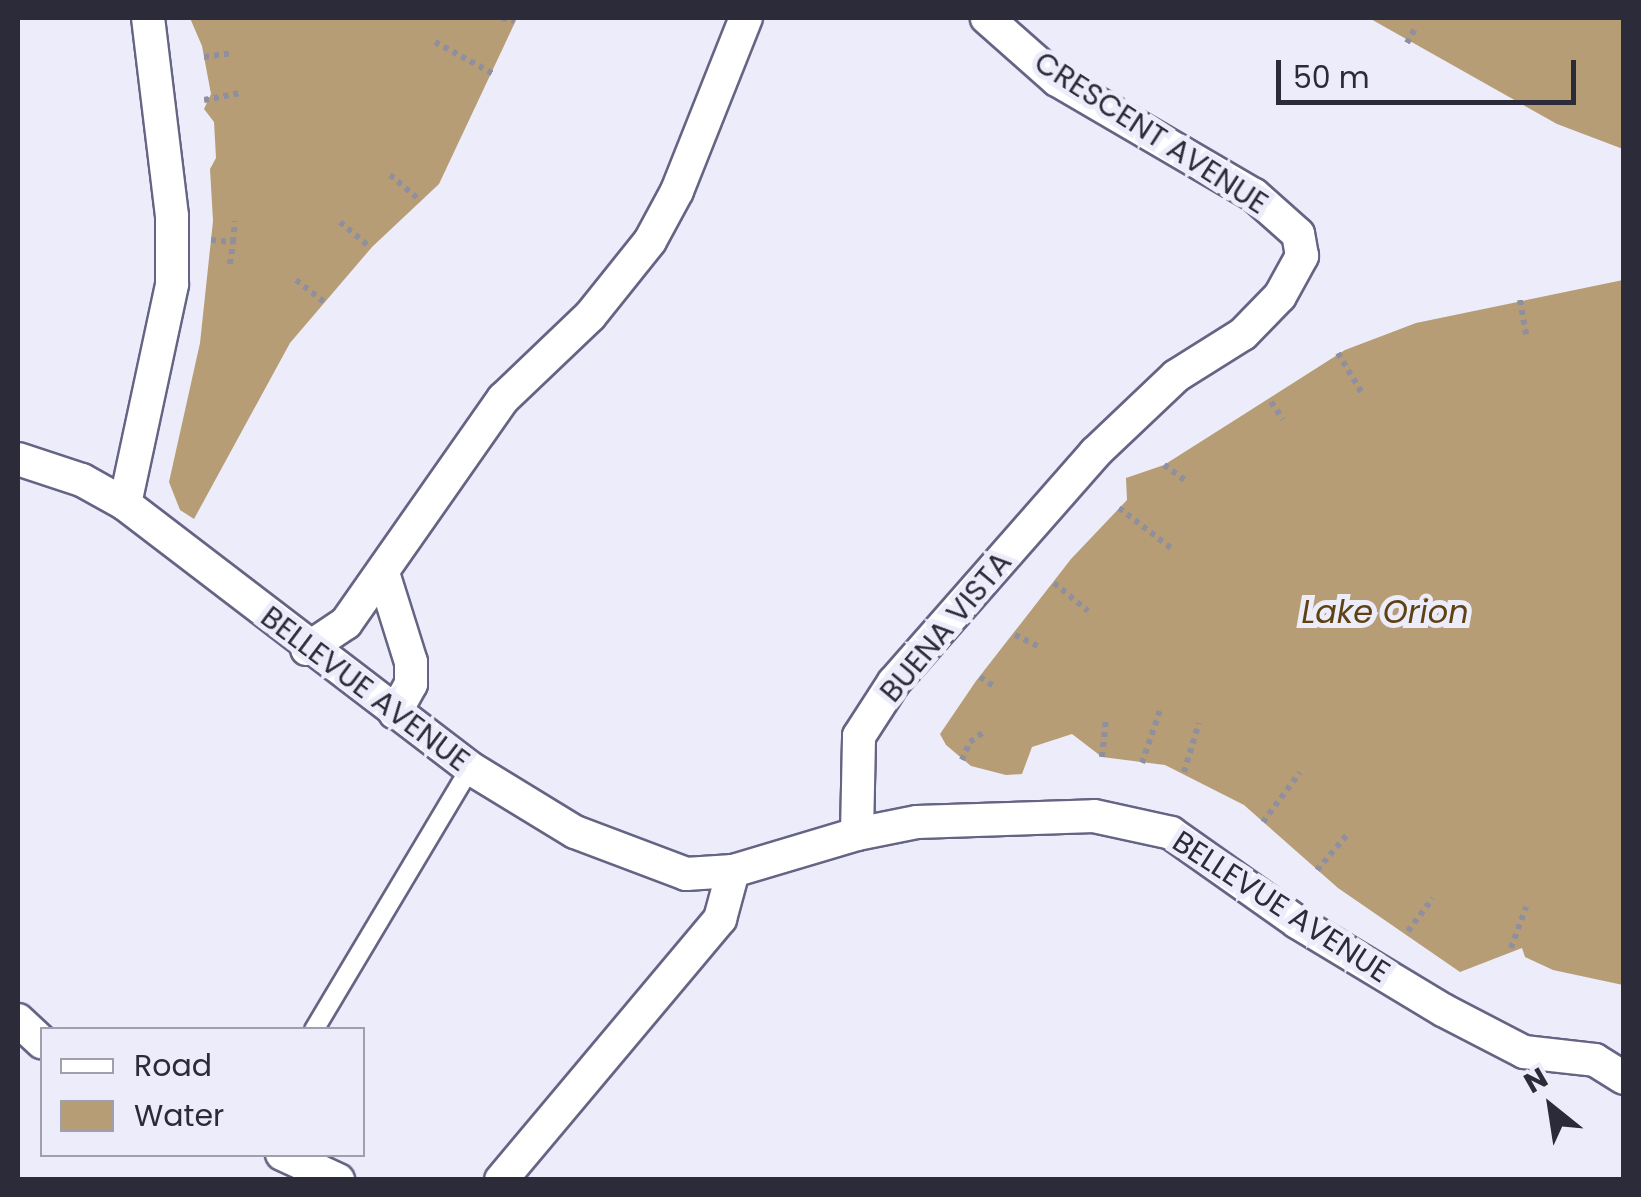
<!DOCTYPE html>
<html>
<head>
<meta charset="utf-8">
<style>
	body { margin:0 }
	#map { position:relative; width:1641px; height:1197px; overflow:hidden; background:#ececfa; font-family:Poppins,sans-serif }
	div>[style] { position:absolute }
	.water>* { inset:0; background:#b79d76 }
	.path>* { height:6px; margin-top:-3px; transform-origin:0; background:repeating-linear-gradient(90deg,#8f8f9d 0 5px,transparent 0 10px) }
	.roads { filter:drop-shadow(2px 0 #666484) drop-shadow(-2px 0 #666484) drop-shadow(0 2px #666484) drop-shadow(0 -2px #666484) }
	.service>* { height:18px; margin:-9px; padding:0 9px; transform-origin:9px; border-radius:9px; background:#fff }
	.minor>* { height:32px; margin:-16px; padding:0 16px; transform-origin:16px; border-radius:16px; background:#fff }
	span { translate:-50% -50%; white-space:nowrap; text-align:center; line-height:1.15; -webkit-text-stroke:10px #ececfa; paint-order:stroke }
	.street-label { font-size:30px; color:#2c2b39 }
	.water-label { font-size:32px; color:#5e4212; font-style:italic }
	.frame { position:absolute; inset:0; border:20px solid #2c2b39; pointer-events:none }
	.legend { position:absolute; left:40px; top:1027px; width:325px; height:130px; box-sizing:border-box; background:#ececfa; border:2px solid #9f9fad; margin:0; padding:12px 18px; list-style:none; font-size:30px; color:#2c2b39 }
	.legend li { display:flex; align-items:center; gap:20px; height:50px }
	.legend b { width:50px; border:2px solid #9f9fad }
	.north { position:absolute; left:1501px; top:1057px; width:100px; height:100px; -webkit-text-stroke:8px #ececfa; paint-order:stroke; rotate:330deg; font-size:28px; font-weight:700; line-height:40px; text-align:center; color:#2c2b39 }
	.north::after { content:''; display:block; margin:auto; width:35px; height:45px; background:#2c2b39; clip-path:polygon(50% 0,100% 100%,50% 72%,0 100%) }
	.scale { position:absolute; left:1276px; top:60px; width:300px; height:45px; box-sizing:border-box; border:5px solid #2c2b39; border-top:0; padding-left:12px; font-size:30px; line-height:35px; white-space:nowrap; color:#2c2b39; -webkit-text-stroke:8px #ececfa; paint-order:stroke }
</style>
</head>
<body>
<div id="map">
	<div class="water">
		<div style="clip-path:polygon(190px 18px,517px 18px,439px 184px,372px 247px,290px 343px,194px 519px,180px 510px,169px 482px,200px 343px,213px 221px,210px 169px,216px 158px,214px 122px,204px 109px,211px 94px,202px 46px)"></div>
		<div style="clip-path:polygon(1369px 18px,1623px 18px,1623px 149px,1557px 124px)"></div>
		<div style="clip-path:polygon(1623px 280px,1623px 985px,1553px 970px,1525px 957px,1522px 948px,1460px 972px,1338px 888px,1244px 805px,1165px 765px,1102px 757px,1072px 734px,1032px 747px,1022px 774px,1006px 775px,971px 766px,946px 745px,940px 734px,976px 681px,1071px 559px,1127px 500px,1126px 478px,1164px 465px,1345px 350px,1416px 323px)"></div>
	</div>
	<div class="path">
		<div style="left:502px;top:18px;width:13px;rotate:13deg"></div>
		<div style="left:435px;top:42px;width:65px;rotate:28.5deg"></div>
		<div style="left:1407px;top:43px;width:18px;rotate:-61deg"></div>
		<div style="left:204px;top:57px;width:29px;rotate:-8deg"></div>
		<div style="left:204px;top:100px;width:37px;rotate:-11deg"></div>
		<div style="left:390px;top:175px;width:40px;rotate:40deg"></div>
		<div style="left:340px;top:222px;width:40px;rotate:40deg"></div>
		<div style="left:211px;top:240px;width:22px;rotate:5deg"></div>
		<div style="left:233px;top:242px;width:21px;rotate:-85deg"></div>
		<div style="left:230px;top:264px;width:22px;rotate:-82deg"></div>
		<div style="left:296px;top:280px;width:36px;rotate:38deg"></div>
		<div style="left:1520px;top:300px;width:35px;rotate:80deg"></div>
		<div style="left:1338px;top:353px;width:49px;rotate:59.2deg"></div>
		<div style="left:1271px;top:402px;width:21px;rotate:55deg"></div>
		<div style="left:1164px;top:465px;width:29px;rotate:36deg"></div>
		<div style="left:1119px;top:508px;width:67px;rotate:37.7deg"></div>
		<div style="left:1054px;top:583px;width:44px;rotate:39.5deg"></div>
		<div style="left:1015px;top:635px;width:28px;rotate:26deg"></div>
		<div style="left:980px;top:677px;width:18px;rotate:34deg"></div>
		<div style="left:1102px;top:757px;width:39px;rotate:-84deg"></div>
		<div style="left:962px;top:760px;width:20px;rotate:-66deg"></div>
		<div style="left:970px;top:742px;width:19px;rotate:-36deg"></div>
		<div style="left:1142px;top:763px;width:56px;rotate:-71.2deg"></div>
		<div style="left:1184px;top:772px;width:51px;rotate:-73deg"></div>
		<div style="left:1263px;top:822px;width:62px;rotate:-53.5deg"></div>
		<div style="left:1317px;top:870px;width:45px;rotate:-49.5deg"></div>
		<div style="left:1408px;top:931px;width:41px;rotate:-52.9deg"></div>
		<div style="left:1511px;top:948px;width:44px;rotate:-69.9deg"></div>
	</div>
	<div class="roads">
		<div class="service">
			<div style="left:314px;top:1030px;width:305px;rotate:-59.2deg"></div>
		</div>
		<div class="minor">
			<div style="left:18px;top:459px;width:67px;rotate:18.2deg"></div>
			<div style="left:82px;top:480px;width:49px;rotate:29.2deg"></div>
			<div style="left:125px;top:504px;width:434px;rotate:37.4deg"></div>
			<div style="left:470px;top:768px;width:123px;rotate:31.4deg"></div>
			<div style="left:575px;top:832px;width:119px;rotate:20.7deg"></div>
			<div style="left:686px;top:874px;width:47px;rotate:-3.7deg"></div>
			<div style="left:125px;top:504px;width:225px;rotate:-77.9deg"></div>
			<div style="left:172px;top:284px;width:68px;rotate:-90deg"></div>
			<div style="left:172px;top:216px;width:199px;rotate:-96.9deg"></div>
			<div style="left:384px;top:576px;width:90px;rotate:72.6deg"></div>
			<div style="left:411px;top:662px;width:22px;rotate:90deg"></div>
			<div style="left:411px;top:684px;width:33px;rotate:119deg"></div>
			<div style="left:307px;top:649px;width:47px;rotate:-33.7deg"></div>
			<div style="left:346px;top:623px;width:274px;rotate:-55deg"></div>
			<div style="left:503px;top:399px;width:120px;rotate:-43.7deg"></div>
			<div style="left:590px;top:316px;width:96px;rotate:-51.3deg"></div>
			<div style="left:650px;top:241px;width:57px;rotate:-61.6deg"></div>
			<div style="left:677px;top:191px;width:186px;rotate:-68.3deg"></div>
			<div style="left:857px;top:834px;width:61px;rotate:-11.3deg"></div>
			<div style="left:917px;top:822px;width:177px;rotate:-1.9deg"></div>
			<div style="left:1094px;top:816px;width:79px;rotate:12.4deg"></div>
			<div style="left:1171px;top:833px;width:154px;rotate:35.2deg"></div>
			<div style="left:1297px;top:922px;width:170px;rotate:31.1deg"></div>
			<div style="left:1443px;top:1010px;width:91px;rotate:27.4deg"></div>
			<div style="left:1524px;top:1052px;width:71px;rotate:6.4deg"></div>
			<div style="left:1595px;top:1060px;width:34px;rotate:32deg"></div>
			<div style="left:18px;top:1020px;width:33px;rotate:43deg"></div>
			<div style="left:282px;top:1154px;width:62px;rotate:24.9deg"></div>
			<div style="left:501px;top:1180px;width:341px;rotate:-50deg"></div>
			<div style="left:720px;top:919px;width:50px;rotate:-74.8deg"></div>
			<div style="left:733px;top:871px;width:129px;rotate:-16.6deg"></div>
			<div style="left:857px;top:834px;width:98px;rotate:-88.8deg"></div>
			<div style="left:859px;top:736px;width:64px;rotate:-57.1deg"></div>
			<div style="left:894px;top:682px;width:305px;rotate:-48.7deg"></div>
			<div style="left:1095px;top:453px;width:112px;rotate:-43.5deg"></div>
			<div style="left:1176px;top:376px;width:79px;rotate:-32.1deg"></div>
			<div style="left:1243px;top:334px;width:53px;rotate:-45.8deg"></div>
			<div style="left:1280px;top:296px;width:46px;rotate:-61.2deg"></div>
			<div style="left:1302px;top:256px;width:22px;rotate:-100deg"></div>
			<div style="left:1298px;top:234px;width:59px;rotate:-138.4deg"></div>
			<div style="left:1254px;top:195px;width:228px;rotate:-149.7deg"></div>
			<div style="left:1057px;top:80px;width:94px;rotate:-138.5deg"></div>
		</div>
	</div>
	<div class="street-label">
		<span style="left:1151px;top:133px;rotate:33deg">CRESCENT AVENUE</span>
		<span style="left:946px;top:627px;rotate:-50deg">BUENA VISTA</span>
		<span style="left:365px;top:689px;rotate:37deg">BELLEVUE AVENUE</span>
		<span style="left:1281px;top:907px;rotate:33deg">BELLEVUE AVENUE</span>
	</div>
	<div class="water-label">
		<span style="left:1385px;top:612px">Lake Orion</span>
	</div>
	<div class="frame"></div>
	<ul class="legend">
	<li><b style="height:12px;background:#fff"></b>Road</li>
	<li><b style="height:28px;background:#b79d76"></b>Water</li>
	</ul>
	<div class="north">N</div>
	<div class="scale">50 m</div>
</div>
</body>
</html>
